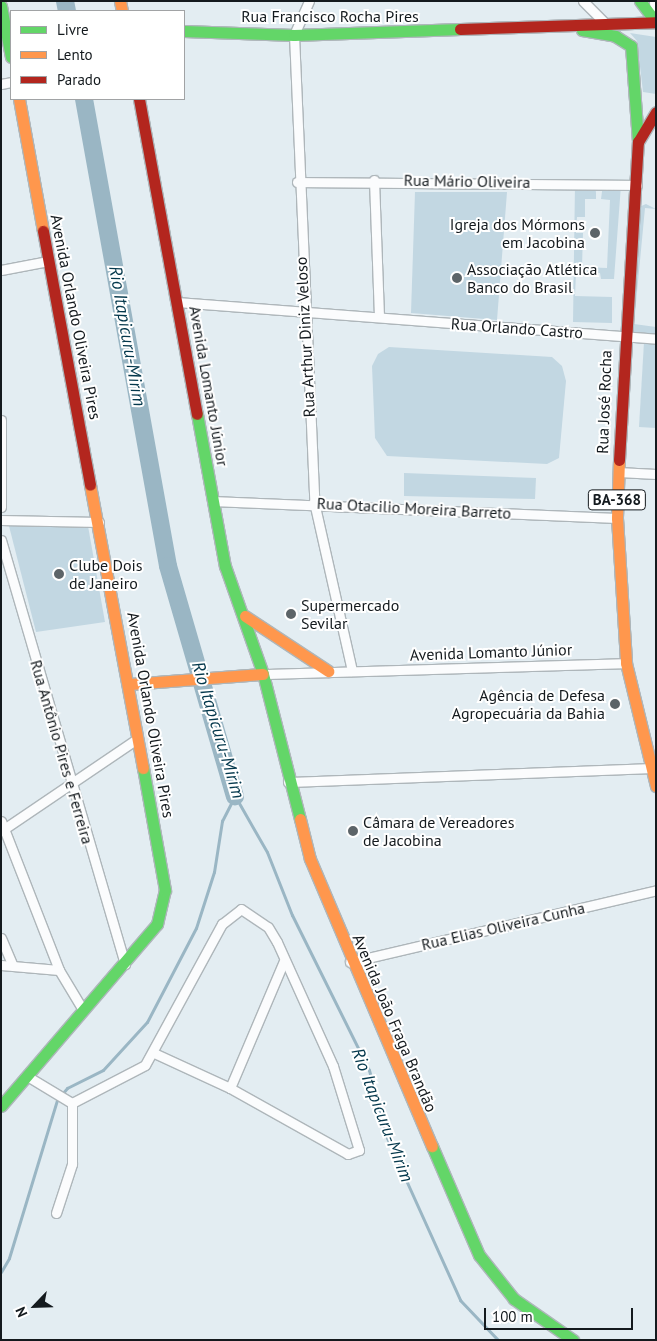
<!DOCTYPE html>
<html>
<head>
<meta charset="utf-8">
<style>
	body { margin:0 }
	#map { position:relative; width:657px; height:1341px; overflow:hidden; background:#e3edf2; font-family:"PT Sans",sans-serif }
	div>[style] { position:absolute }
	.green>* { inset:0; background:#c2d7e2 }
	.stream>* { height:3px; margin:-1.5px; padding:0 1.5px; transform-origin:1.5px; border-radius:1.5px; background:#9ab6c4 }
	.river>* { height:18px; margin:-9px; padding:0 9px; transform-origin:9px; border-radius:9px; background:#9ab6c4 }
	.roads { filter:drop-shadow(1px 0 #aeb6ba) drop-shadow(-1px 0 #aeb6ba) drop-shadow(0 1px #aeb6ba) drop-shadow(0 -1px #aeb6ba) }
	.street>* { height:9px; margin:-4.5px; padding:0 4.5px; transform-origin:4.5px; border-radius:4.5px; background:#fbfcfd }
	.fast>* { height:11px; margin:-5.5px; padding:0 5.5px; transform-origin:5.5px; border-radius:5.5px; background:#63d668 }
	.slow>* { height:11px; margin:-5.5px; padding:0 5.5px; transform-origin:5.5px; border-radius:5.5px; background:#ff974d }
	.jam>* { height:11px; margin:-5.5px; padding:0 5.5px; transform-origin:5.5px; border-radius:5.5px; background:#b3261e }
	.dots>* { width:14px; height:14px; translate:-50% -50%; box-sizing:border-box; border:2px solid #fff; border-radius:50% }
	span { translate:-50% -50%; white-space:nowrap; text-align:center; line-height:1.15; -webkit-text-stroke:4px #fff; paint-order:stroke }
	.shield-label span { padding:1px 4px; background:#fff; border:1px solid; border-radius:4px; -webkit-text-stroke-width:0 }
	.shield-label { font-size:15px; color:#141a1e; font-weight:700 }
	.street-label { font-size:16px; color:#141a1e }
	.poi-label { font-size:16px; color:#141a1e }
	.right { translate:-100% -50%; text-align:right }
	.left { translate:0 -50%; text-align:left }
	.water-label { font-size:18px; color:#04384c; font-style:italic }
	.frame { position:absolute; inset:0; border:2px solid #141a1e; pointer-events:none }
	.legend { position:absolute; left:10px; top:10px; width:175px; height:90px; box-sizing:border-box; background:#fff; border:1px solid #a1a3a5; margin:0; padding:6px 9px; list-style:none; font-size:15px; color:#141a1e }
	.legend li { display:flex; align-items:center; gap:10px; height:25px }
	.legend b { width:25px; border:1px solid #a1a3a5 }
	.north { position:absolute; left:10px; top:1281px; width:50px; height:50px; -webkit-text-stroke:4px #fff; paint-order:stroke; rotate:246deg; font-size:14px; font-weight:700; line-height:20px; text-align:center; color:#141a1e }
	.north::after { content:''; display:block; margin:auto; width:18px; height:22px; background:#141a1e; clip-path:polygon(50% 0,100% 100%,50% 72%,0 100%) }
	.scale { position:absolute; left:484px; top:1308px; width:149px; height:22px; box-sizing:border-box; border:2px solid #141a1e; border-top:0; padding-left:6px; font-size:15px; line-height:18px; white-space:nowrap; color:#141a1e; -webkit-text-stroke:4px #fff; paint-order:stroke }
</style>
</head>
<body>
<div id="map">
	<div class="green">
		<div style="clip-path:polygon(630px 33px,656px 37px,656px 94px,643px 92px,637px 41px)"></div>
		<div style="clip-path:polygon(575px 184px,595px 184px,596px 193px,596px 199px,585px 199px,585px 217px,577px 217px,576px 233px,583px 233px,582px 267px,607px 268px,610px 200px,601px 199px,603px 184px,621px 185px,614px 279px,601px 279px,600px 273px,576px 272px,575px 296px,612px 297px,612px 323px,573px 322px)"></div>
		<div style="clip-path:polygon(415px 192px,507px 192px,497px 320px,411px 313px)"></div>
		<div style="clip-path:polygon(646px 204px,656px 209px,645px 208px,634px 324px,656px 327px,656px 339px,629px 337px,639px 207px)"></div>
		<div style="clip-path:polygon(644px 342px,656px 343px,656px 428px,639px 427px)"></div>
		<div style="clip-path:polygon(389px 347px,552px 357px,562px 366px,566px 381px,559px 458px,547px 464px,387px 456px,375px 438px,372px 366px,378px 354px)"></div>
		<div style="clip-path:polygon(404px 473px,536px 478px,535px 499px,404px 496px)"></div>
		<div style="clip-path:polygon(9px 526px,88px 526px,105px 622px,36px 632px)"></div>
	</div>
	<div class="stream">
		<div style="left:235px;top:796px;width:64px;rotate:60.3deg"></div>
		<div style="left:267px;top:852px;width:68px;rotate:68.4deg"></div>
		<div style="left:292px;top:915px;width:173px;rotate:63.6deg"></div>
		<div style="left:369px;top:1070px;width:70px;rotate:75.2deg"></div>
		<div style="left:387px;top:1138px;width:178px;rotate:65.7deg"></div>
		<div style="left:460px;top:1300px;width:55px;rotate:46.5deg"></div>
		<div style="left:1px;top:1272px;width:16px;rotate:-60deg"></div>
		<div style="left:9px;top:1258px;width:165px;rotate:-73.1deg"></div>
		<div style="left:57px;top:1100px;width:16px;rotate:-50deg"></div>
		<div style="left:67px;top:1088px;width:40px;rotate:-26.6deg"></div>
		<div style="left:103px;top:1070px;width:65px;rotate:-47.5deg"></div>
		<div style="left:147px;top:1022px;width:106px;rotate:-62.5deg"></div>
		<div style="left:196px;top:928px;width:59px;rotate:-72.2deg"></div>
		<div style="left:214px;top:872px;width:52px;rotate:-81.1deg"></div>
		<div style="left:222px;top:821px;width:28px;rotate:-63deg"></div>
	</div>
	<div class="river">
		<div style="left:65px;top:1px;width:10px;rotate:79deg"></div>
		<div style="left:84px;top:99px;width:474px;rotate:79.8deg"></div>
		<div style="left:168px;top:566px;width:240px;rotate:73.8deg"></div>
	</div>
	<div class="roads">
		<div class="street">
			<div style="left:309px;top:1px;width:37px;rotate:114deg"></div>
			<div style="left:294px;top:35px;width:467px;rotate:87.5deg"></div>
			<div style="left:314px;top:502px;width:173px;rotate:77.3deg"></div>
			<div style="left:583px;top:1px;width:33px;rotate:45deg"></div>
			<div style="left:654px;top:1px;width:18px;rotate:87deg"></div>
			<div style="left:1px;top:84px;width:10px;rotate:-11deg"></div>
			<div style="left:374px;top:180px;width:137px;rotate:87.9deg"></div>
			<div style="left:297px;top:182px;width:340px;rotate:0.5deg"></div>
			<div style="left:1px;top:270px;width:48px;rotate:-10.8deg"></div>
			<div style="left:178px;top:302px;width:479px;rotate:4.4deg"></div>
			<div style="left:1px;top:420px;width:87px;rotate:90deg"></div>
			<div style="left:618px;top:472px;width:38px;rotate:3deg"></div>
			<div style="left:212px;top:501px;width:405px;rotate:2.4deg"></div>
			<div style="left:1px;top:520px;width:98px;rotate:1.2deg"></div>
			<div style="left:1px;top:540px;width:442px;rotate:73.7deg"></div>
			<div style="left:263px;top:674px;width:363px;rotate:-1.7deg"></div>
			<div style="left:288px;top:782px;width:367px;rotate:-2.2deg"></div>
			<div style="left:1px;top:821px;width:160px;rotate:68.7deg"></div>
			<div style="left:59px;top:970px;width:47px;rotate:59deg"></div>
			<div style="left:1px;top:831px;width:164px;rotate:-34.1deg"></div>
			<div style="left:1px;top:938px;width:30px;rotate:67deg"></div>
			<div style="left:350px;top:962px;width:314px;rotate:-13.2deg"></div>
			<div style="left:1px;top:965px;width:58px;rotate:4.9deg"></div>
			<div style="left:154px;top:1053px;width:84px;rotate:24.7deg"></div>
			<div style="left:230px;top:1088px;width:138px;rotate:-67deg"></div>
			<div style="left:27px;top:1076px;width:52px;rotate:31deg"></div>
			<div style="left:72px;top:1103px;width:82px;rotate:-27.5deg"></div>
			<div style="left:145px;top:1065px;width:161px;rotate:-61.4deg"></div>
			<div style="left:222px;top:924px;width:24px;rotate:-38deg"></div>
			<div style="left:241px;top:909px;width:32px;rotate:34deg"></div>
			<div style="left:268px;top:927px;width:17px;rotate:59deg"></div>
			<div style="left:277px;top:942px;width:136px;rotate:65.7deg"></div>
			<div style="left:333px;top:1066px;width:88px;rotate:72.8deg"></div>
			<div style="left:359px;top:1150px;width:12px;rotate:160deg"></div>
			<div style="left:348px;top:1154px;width:135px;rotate:-150.8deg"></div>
			<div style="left:56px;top:1213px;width:52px;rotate:-71.9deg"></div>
			<div style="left:72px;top:1164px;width:61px;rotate:-90deg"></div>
		</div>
		<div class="fast">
			<div style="left:640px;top:1px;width:26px;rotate:53deg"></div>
			<div style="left:1px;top:6px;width:52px;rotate:78.9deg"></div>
			<div style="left:582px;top:30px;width:34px;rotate:10deg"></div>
			<div style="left:615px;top:36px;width:19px;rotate:32deg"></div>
			<div style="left:631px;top:46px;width:96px;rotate:85.8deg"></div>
			<div style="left:184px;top:31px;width:110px;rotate:2.1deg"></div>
			<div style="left:294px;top:35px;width:166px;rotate:-2.1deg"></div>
			<div style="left:197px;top:414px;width:155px;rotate:79.6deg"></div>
			<div style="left:225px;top:566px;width:114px;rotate:70.6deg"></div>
			<div style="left:263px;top:674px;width:150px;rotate:75.7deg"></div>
			<div style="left:1px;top:1106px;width:240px;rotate:-49.4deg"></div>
			<div style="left:157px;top:924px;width:35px;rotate:-77deg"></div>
			<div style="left:165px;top:890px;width:124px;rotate:-100.2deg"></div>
			<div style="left:432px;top:1146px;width:119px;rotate:66.7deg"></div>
			<div style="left:479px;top:1255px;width:56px;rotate:51.5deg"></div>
			<div style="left:514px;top:1299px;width:72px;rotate:34.8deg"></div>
		</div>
		<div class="slow">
			<div style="left:120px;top:1px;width:10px;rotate:79deg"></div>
			<div style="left:19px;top:99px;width:134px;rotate:79.7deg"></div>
			<div style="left:619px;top:460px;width:58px;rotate:92deg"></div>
			<div style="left:617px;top:518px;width:145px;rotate:86.4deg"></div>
			<div style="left:626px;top:663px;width:127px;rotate:76.3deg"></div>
			<div style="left:90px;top:485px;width:288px;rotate:79.4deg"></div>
			<div style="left:245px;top:616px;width:100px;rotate:33.5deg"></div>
			<div style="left:129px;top:684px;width:134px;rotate:-4.3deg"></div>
			<div style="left:300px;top:819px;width:41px;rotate:76deg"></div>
			<div style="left:310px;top:859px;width:312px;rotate:67deg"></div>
		</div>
		<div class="jam">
			<div style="left:460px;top:29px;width:196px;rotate:-2deg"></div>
			<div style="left:139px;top:99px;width:320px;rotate:79.6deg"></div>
			<div style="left:43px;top:231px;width:258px;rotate:79.5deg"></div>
			<div style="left:619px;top:460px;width:319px;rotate:-86.6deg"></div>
			<div style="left:638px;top:142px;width:35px;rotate:-59deg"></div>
		</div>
	</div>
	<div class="dots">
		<div style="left:595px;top:233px;background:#5c6468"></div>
		<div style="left:457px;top:278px;background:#5c6468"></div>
		<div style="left:59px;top:574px;background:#5c6468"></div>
		<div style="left:291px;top:614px;background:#5c6468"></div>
		<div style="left:615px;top:704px;background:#5c6468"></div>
		<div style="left:353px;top:831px;background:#5c6468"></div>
	</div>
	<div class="shield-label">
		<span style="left:617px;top:500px">BA-368</span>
	</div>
	<div class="street-label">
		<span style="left:330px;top:16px">Rua Francisco Rocha Pires</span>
		<span style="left:467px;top:181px;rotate:1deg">Rua Mário Oliveira</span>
		<span style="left:76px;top:317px;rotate:79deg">Avenida Orlando Oliveira Pires</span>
		<span style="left:517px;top:328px;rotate:4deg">Rua Orlando Castro</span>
		<span style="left:305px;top:337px;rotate:-93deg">Rua Arthur Diniz Veloso</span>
		<span style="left:209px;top:386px;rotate:80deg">Avenida Lomanto Júnior</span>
		<span style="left:604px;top:402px;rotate:-88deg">Rua José Rocha</span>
		<span style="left:414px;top:508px;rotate:3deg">Rua Otacilio Moreira Barreto</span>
		<span style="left:491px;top:652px;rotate:-2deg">Avenida Lomanto Júnior</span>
		<span style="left:151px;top:715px;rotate:80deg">Avenida Orlando Oliveira Pires</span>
		<span style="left:62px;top:752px;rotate:74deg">Rua Antônio Pires e Ferreira</span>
		<span style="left:503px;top:926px;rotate:-13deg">Rua Elias Oliveira Cunha</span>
		<span style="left:395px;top:1023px;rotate:67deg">Avenida João Fraga Brandão</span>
	</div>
	<div class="poi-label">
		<span class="right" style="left:585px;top:233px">Igreja dos Mórmons<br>em Jacobina</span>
		<span class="left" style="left:467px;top:278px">Associação Atlética<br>Banco do Brasil</span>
		<span class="left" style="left:69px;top:574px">Clube Dois<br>de Janeiro</span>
		<span class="left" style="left:301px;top:614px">Supermercado<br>Sevilar</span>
		<span class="right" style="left:605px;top:704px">Agência de Defesa<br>Agropecuária da Bahia</span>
		<span class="left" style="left:363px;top:831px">Câmara de Vereadores<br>de Jacobina</span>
	</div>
	<div class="water-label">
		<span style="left:127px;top:336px;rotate:80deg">Rio Itapicuru-Mirim</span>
		<span style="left:218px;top:730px;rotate:73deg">Rio Itapicuru-Mirim</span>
		<span style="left:382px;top:1115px;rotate:69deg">Rio Itapicuru-Mirim</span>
	</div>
	<div class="frame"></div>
	<ul class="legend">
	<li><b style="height:6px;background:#63d668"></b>Livre</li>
	<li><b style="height:6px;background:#ff974d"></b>Lento</li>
	<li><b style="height:6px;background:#b3261e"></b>Parado</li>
	</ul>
	<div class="north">N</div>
	<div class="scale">100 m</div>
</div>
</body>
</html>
